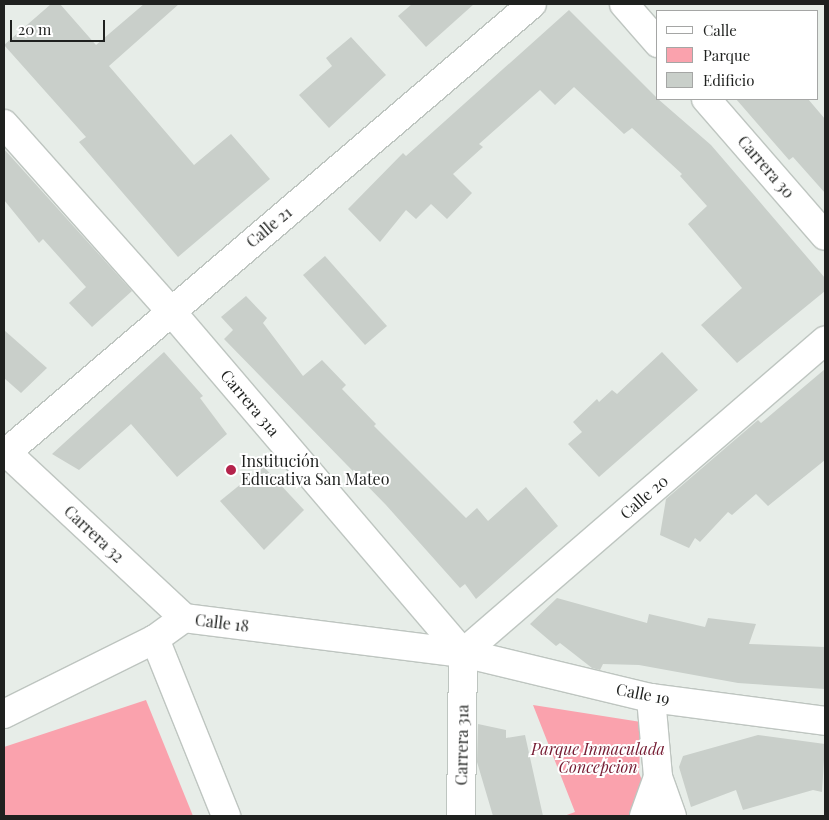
<!DOCTYPE html>
<html>
<head>
<meta charset="utf-8">
<style>
	body { margin:0 }
	#map { position:relative; width:829px; height:820px; overflow:hidden; background:#e7ede8; font-family:"Playfair Display",serif }
	div>[style] { position:absolute }
	.green>* { inset:0; background:#faa2ad }
	.building>* { inset:0; background:#c9cfca }
	.roads { filter:drop-shadow(1px 0 #bec5c0) drop-shadow(-1px 0 #bec5c0) drop-shadow(0 1px #bec5c0) drop-shadow(0 -1px #bec5c0) }
	.minor>* { height:28px; margin:-14px; padding:0 14px; transform-origin:14px; border-radius:14px; background:#fff }
	.dots>* { width:14px; height:14px; translate:-50% -50%; box-sizing:border-box; border:2px solid #fff; border-radius:50% }
	span { translate:-50% -50%; white-space:nowrap; text-align:center; line-height:1.15; -webkit-text-stroke:4px #fff; paint-order:stroke }
	.street-label { font-size:16px; color:#1f211f }
	.poi-label { font-size:16px; color:#1f211f }
	.left { translate:0 -50%; text-align:left }
	.park-label { font-size:16px; color:#751a31; font-style:italic }
	.frame { position:absolute; inset:0; border:5px solid #1f211f; pointer-events:none }
	.legend { position:absolute; left:656px; top:10px; width:162px; height:90px; box-sizing:border-box; background:#fff; border:1px solid #a5a6a5; margin:0; padding:6px 9px; list-style:none; font-size:15px; color:#1f211f }
	.legend li { display:flex; align-items:center; gap:10px; height:25px }
	.legend b { width:25px; border:1px solid #a5a6a5 }
	.scale { position:absolute; left:10px; top:20px; width:95px; height:22px; box-sizing:border-box; border:2px solid #1f211f; border-top:0; padding-left:6px; font-size:15px; line-height:18px; white-space:nowrap; color:#1f211f; -webkit-text-stroke:4px #fff; paint-order:stroke }
</style>
</head>
<body>
<div id="map">
	<div class="green">
		<div style="clip-path:polygon(146px 700px,193px 816px,4px 816px,4px 747px)"></div>
		<div style="clip-path:polygon(533px 705px,641px 722px,639px 773px,657px 816px,564px 816px,575px 812px)"></div>
	</div>
	<div class="building">
		<div style="clip-path:polygon(51px 4px,60px 4px,96px 45px,144px 4px,179px 4px,109px 66px,194px 165px,231px 134px,270px 179px,178px 257px,79px 142px,86px 137px,4px 45px)"></div>
		<div style="clip-path:polygon(412px 4px,474px 4px,426px 47px,398px 16px)"></div>
		<div style="clip-path:polygon(569px 10px,658px 99px,711px 145px,825px 278px,825px 291px,737px 363px,701px 325px,742px 288px,688px 224px,707px 206px,680px 176px,682px 174px,632px 128px,624px 134px,574px 87px,555px 105px,540px 90px,479px 144px,483px 147px,453px 174px,472px 193px,447px 219px,431px 204px,416px 219px,406px 210px,380px 242px,348px 209px,403px 153px,406px 156px)"></div>
		<div style="clip-path:polygon(351px 37px,386px 75px,329px 128px,299px 95px,332px 66px,326px 58px)"></div>
		<div style="clip-path:polygon(736px 99px,808px 99px,825px 119px,825px 193px,793px 157px,789px 160px)"></div>
		<div style="clip-path:polygon(4px 149px,132px 291px,92px 327px,69px 303px,86px 287px,43px 239px,39px 243px,4px 200px)"></div>
		<div style="clip-path:polygon(325px 256px,387px 326px,365px 345px,303px 275px)"></div>
		<div style="clip-path:polygon(246px 296px,267px 318px,263px 323px,303px 376px,322px 360px,346px 385px,342px 389px,376px 424px,374px 426px,466px 518px,477px 508px,488px 521px,526px 487px,558px 526px,476px 599px,465px 584px,460px 588px,386px 505px,224px 339px,233px 330px,221px 317px)"></div>
		<div style="clip-path:polygon(4px 330px,47px 368px,21px 393px,4px 378px)"></div>
		<div style="clip-path:polygon(164px 352px,203px 396px,200px 398px,227px 434px,177px 477px,131px 424px,79px 470px,52px 454px)"></div>
		<div style="clip-path:polygon(662px 352px,698px 390px,599px 477px,568px 444px,582px 432px,573px 422px,597px 399px,599px 402px,612px 390px,617px 394px)"></div>
		<div style="clip-path:polygon(825px 369px,825px 460px,768px 506px,756px 494px,732px 515px,728px 512px,700px 542px,695px 538px,689px 548px,660px 535px,666px 499px,758px 420px,761px 423px)"></div>
		<div style="clip-path:polygon(263px 466px,304px 510px,264px 550px,220px 501px)"></div>
		<div style="clip-path:polygon(557px 598px,647px 623px,649px 614px,705px 627px,708px 618px,756px 624px,749px 644px,825px 647px,825px 689px,738px 683px,639px 665px,603px 664px,600px 670px,592px 668px,560px 643px,556px 646px,530px 624px)"></div>
		<div style="clip-path:polygon(478px 724px,506px 730px,506px 738px,525px 735px,543px 816px,493px 816px,477px 762px)"></div>
		<div style="clip-path:polygon(758px 735px,825px 744px,822px 792px,813px 790px,743px 810px,736px 790px,691px 807px,679px 767px,683px 756px)"></div>
	</div>
	<div class="roads">
		<div class="minor">
			<div style="left:624px;top:4px;width:52px;rotate:48.9deg"></div>
			<div style="left:706px;top:99px;width:181px;rotate:49deg"></div>
			<div style="left:4px;top:124px;width:249px;rotate:48.3deg"></div>
			<div style="left:170px;top:310px;width:451px;rotate:49.5deg"></div>
			<div style="left:463px;top:653px;width:163px;rotate:90.7deg"></div>
			<div style="left:4px;top:450px;width:246px;rotate:43deg"></div>
			<div style="left:7px;top:452px;width:690px;rotate:-40.48deg"></div>
			<div style="left:155px;top:639px;width:191px;rotate:68.1deg"></div>
			<div style="left:463px;top:653px;width:478px;rotate:-40.8deg"></div>
			<div style="left:651px;top:698px;width:79px;rotate:84.9deg"></div>
			<div style="left:658px;top:777px;width:41px;rotate:70.3deg"></div>
			<div style="left:4px;top:714px;width:169px;rotate:-26.4deg"></div>
			<div style="left:155px;top:639px;width:36px;rotate:-36deg"></div>
			<div style="left:184px;top:618px;width:281px;rotate:7.2deg"></div>
			<div style="left:463px;top:653px;width:193px;rotate:13.5deg"></div>
			<div style="left:651px;top:698px;width:176px;rotate:7.5deg"></div>
			<div style="left:644px;top:816px;width:41px;rotate:-70.3deg"></div>
		</div>
	</div>
	<div class="dots">
		<div style="left:231px;top:470px;background:#b4234b"></div>
	</div>
	<div class="street-label">
		<span style="left:766px;top:167px;rotate:49deg">Carrera 30</span>
		<span style="left:269px;top:227px;rotate:-40deg">Calle 21</span>
		<span style="left:250px;top:403px;rotate:50deg">Carrera 31a</span>
		<span style="left:644px;top:497px;rotate:-41deg">Calle 20</span>
		<span style="left:94px;top:534px;rotate:43deg">Carrera 32</span>
		<span style="left:222px;top:623px;rotate:7deg">Calle 18</span>
		<span style="left:643px;top:694px;rotate:11deg">Calle 19</span>
		<span style="left:462px;top:745px;rotate:-89deg">Carrera 31a</span>
	</div>
	<div class="poi-label">
		<span class="left" style="left:241px;top:470px">Institución<br>Educativa San Mateo</span>
	</div>
	<div class="park-label">
		<span style="left:598px;top:758px">Parque Inmaculada<br>Concepcion</span>
	</div>
	<div class="frame"></div>
	<ul class="legend">
	<li><b style="height:6px;background:#fff"></b>Calle</li>
	<li><b style="height:14px;background:#faa2ad"></b>Parque</li>
	<li><b style="height:14px;background:#c9cfca"></b>Edificio</li>
	</ul>
	<div class="scale">20 m</div>
</div>
</body>
</html>
